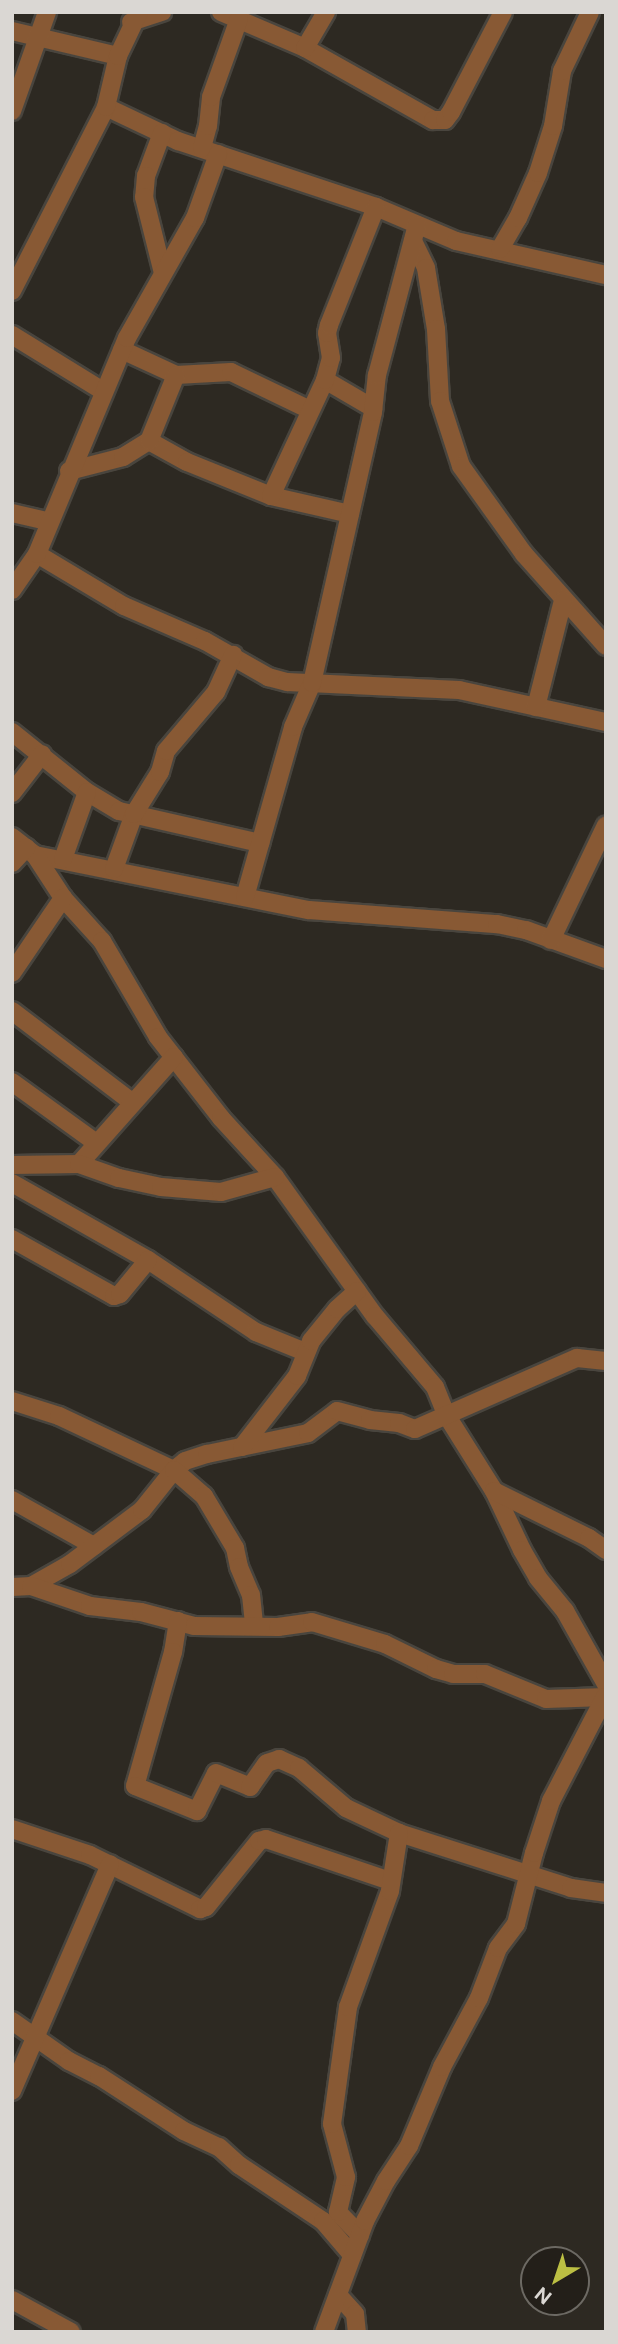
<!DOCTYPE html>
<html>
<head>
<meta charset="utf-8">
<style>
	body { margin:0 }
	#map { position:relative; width:618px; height:2344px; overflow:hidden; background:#2d2922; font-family:"Public Sans",sans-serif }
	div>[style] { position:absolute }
	.roads { filter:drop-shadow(2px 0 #49453e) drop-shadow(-2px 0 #49453e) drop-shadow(0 2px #49453e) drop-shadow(0 -2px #49453e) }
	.minor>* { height:18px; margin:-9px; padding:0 9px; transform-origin:9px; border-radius:9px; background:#885934 }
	span { translate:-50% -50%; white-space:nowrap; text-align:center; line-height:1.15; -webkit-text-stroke:5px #231f19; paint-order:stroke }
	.frame { position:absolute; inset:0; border:14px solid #dad7d3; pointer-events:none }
	.north { position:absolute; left:520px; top:2246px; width:70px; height:70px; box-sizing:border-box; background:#231f19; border:2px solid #6c6963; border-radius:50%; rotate:219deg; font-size:19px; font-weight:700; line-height:28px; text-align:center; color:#dad7d3 }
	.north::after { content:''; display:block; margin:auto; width:24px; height:32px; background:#bcbf43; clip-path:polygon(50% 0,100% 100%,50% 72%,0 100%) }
</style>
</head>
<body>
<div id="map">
	<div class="roads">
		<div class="minor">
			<div style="left:221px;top:12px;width:91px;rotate:23.2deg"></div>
			<div style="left:305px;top:48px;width:147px;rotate:29.4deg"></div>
			<div style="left:433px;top:120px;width:12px"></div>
			<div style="left:445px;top:120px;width:10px;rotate:-53deg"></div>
			<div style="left:451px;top:112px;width:113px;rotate:-62.5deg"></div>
			<div style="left:131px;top:22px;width:33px;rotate:-18deg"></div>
			<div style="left:12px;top:31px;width:109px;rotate:13.3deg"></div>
			<div style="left:305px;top:48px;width:42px;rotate:-59.7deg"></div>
			<div style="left:106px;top:107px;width:80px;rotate:25.3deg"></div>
			<div style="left:178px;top:141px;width:209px;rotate:18.4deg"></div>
			<div style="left:376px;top:207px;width:87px;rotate:23deg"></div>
			<div style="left:456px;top:241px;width:154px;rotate:12.8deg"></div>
			<div style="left:12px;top:111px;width:105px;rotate:-70.5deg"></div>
			<div style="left:162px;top:133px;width:46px;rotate:110.4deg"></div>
			<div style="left:146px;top:176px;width:21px;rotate:95deg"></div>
			<div style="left:144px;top:197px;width:78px;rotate:76deg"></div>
			<div style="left:202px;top:148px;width:23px;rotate:-75deg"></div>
			<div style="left:208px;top:126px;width:29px;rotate:-84deg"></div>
			<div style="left:211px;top:97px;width:83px;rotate:-70.3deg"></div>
			<div style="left:413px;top:241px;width:30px;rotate:64deg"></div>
			<div style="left:426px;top:268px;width:62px;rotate:80.7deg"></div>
			<div style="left:436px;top:329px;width:72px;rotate:86.8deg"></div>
			<div style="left:440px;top:401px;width:68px;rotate:72.1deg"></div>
			<div style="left:461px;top:466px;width:108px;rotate:54.4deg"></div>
			<div style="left:524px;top:554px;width:123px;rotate:48.3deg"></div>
			<div style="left:500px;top:249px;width:36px;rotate:-60deg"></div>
			<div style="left:518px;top:218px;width:49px;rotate:-66deg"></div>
			<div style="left:538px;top:173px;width:49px;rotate:-72.3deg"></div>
			<div style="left:553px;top:126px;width:56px;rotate:-80.7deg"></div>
			<div style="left:562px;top:71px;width:65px;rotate:-64.6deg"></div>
			<div style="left:12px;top:291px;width:207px;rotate:-62.9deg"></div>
			<div style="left:106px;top:107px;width:52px;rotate:-76.8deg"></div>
			<div style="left:118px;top:56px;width:49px;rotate:-64.5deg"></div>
			<div style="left:12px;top:335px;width:107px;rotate:31.6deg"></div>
			<div style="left:122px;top:350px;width:60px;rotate:24.8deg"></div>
			<div style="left:176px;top:375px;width:55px;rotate:-3.1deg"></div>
			<div style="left:231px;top:372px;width:88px;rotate:25.7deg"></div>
			<div style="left:325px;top:380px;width:56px;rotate:30.3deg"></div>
			<div style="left:149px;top:441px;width:43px;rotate:28.9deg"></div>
			<div style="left:187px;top:462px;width:91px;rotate:22deg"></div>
			<div style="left:271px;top:496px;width:81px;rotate:12.8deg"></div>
			<div style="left:69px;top:471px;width:56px;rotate:-14.5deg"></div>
			<div style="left:123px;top:457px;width:31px;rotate:-32deg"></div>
			<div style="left:149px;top:441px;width:71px;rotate:-67.8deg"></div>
			<div style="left:271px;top:496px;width:128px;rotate:-65deg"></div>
			<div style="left:325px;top:380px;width:23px;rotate:-75deg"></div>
			<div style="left:331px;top:358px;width:25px;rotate:-99deg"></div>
			<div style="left:327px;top:333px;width:8px;rotate:-76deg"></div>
			<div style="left:329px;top:325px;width:127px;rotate:-68.3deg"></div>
			<div style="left:12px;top:513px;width:39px;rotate:13deg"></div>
			<div style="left:37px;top:554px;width:101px;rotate:30.9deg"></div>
			<div style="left:124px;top:606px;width:88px;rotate:23.4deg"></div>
			<div style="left:205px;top:641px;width:73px;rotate:29.7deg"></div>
			<div style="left:268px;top:677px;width:20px;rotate:15deg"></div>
			<div style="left:287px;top:682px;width:172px;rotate:2.7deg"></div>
			<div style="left:459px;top:690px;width:150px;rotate:12.3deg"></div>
			<div style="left:12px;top:590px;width:44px;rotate:-55.2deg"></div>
			<div style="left:37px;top:554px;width:234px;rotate:-67.4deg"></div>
			<div style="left:127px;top:338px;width:138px;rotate:-60.5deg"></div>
			<div style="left:195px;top:218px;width:68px;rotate:-70.2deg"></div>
			<div style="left:536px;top:707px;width:110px;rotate:-75.8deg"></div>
			<div style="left:12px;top:732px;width:96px;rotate:38.7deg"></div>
			<div style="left:87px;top:792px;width:37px;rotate:31deg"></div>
			<div style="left:119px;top:811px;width:145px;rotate:12.8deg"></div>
			<div style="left:12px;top:793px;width:49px;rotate:-52.4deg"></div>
			<div style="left:12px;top:837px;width:29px;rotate:38deg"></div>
			<div style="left:35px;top:855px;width:279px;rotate:11.4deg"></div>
			<div style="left:309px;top:910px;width:189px;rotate:4.3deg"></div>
			<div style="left:497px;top:924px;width:30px;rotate:12deg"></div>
			<div style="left:526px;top:930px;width:85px;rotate:19.9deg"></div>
			<div style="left:35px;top:855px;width:51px;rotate:56.9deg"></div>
			<div style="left:63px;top:898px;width:58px;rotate:47.8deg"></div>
			<div style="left:102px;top:941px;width:111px;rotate:59.7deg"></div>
			<div style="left:158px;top:1037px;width:103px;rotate:52.1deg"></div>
			<div style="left:221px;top:1118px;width:80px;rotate:47.5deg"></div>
			<div style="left:275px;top:1177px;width:171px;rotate:54.3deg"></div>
			<div style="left:375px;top:1316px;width:93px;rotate:49.8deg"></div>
			<div style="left:435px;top:1387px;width:31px;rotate:68deg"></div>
			<div style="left:447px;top:1416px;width:89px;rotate:57.9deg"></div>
			<div style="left:494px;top:1491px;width:65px;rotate:64.6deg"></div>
			<div style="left:522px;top:1550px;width:32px;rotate:60deg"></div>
			<div style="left:538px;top:1578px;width:43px;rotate:50.7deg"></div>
			<div style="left:565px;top:1611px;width:84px;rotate:60.7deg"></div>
			<div style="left:63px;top:859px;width:71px;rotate:-70.3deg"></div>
			<div style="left:12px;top:863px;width:21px;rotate:-47deg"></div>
			<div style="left:114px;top:869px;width:59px;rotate:-70deg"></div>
			<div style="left:134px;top:814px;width:49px;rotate:-58.2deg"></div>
			<div style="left:160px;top:772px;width:22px;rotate:-74deg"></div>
			<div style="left:166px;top:751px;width:77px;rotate:-49.7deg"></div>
			<div style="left:216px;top:692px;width:41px;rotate:-65.3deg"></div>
			<div style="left:245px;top:897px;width:177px;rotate:-74.2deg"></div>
			<div style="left:293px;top:727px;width:48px;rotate:-66.6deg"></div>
			<div style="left:312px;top:683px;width:278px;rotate:-77.3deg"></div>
			<div style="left:373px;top:412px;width:37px;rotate:-84deg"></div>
			<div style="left:377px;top:375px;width:155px;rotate:-75.1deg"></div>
			<div style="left:551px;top:940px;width:127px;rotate:-64.4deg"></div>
			<div style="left:12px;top:973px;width:91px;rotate:-55.8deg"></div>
			<div style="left:12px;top:1011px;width:151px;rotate:37.2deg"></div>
			<div style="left:12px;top:1082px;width:102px;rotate:35.9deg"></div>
			<div style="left:79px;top:1164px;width:143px;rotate:-48.4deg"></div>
			<div style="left:12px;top:1165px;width:67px;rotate:-0.9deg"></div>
			<div style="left:79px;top:1164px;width:42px;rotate:19.3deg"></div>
			<div style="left:119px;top:1178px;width:43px;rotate:12.1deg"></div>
			<div style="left:161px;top:1187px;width:60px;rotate:4.8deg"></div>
			<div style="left:221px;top:1192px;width:56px;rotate:-15.5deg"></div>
			<div style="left:12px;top:1183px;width:156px;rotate:29.5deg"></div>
			<div style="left:148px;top:1260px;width:130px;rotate:33.7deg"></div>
			<div style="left:256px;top:1332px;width:53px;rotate:22.2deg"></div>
			<div style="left:12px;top:1239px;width:117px;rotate:29.2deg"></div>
			<div style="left:114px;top:1296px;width:6px;rotate:-18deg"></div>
			<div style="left:120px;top:1294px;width:44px;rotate:-50.5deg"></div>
			<div style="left:12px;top:1401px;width:49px;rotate:17.7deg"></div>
			<div style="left:59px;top:1416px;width:127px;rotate:25.2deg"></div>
			<div style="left:174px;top:1470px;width:14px;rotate:-39deg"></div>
			<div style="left:185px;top:1461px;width:23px;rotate:-18deg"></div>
			<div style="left:207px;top:1454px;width:103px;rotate:-11.7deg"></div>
			<div style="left:308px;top:1433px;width:36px;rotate:-37deg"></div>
			<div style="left:337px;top:1411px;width:34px;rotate:15deg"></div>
			<div style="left:370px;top:1420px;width:29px;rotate:6deg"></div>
			<div style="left:399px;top:1423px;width:17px;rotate:21deg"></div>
			<div style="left:415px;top:1429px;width:177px;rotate:-23.7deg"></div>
			<div style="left:577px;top:1358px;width:29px;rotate:6deg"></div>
			<div style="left:242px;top:1447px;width:90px;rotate:-52.2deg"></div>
			<div style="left:297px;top:1376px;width:38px;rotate:-68deg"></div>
			<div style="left:311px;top:1341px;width:41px;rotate:-50.9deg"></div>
			<div style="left:337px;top:1309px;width:27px;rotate:-42deg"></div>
			<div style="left:494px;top:1491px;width:106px;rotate:26.3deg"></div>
			<div style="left:589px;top:1538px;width:21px;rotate:35deg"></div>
			<div style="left:12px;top:1500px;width:94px;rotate:29.3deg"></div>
			<div style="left:31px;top:1586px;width:45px;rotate:-29.4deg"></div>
			<div style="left:70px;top:1564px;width:90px;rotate:-36.9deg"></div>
			<div style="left:142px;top:1510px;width:51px;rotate:-51.3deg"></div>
			<div style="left:174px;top:1470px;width:40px;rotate:41deg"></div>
			<div style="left:204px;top:1496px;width:61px;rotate:59.2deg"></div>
			<div style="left:235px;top:1548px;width:19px;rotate:78deg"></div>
			<div style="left:239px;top:1567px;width:30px;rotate:67deg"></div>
			<div style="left:251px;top:1595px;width:31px;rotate:84deg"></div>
			<div style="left:12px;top:1587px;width:19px;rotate:-3deg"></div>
			<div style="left:31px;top:1586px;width:62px;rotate:18.7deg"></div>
			<div style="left:90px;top:1606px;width:51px;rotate:6.7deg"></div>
			<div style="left:141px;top:1612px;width:55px;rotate:14.8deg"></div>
			<div style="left:194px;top:1626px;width:84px;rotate:0.7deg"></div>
			<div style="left:278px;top:1627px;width:34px;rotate:-8deg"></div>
			<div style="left:312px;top:1622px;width:76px;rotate:16.8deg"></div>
			<div style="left:385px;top:1644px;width:57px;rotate:26.1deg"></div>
			<div style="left:436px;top:1669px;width:18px;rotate:16deg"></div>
			<div style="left:453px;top:1674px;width:32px"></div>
			<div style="left:485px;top:1674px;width:66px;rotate:22.3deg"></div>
			<div style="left:546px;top:1699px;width:60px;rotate:-1.9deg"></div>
			<div style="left:178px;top:1621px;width:31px;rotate:99deg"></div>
			<div style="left:173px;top:1652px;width:139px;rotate:105.8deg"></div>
			<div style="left:135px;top:1786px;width:67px;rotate:22deg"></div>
			<div style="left:197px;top:1811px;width:42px;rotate:-63.4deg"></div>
			<div style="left:216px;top:1773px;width:37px;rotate:22deg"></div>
			<div style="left:250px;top:1787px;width:29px;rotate:-55deg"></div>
			<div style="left:267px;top:1763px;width:13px;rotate:-18deg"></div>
			<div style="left:279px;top:1759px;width:22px;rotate:24deg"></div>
			<div style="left:299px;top:1768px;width:62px;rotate:40.4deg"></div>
			<div style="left:346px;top:1808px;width:59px;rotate:25.3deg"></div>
			<div style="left:399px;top:1833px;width:181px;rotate:17.7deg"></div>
			<div style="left:571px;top:1888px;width:35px;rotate:8deg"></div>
			<div style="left:12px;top:1829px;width:82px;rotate:18.4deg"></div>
			<div style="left:90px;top:1855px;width:123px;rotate:26.1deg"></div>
			<div style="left:200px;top:1909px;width:6px;rotate:-18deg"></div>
			<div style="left:206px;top:1907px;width:85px;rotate:-51.2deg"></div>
			<div style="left:259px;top:1841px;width:7px;rotate:-16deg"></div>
			<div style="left:266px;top:1839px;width:131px;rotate:18.7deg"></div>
			<div style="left:12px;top:2021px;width:70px;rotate:35.1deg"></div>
			<div style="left:69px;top:2061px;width:34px;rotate:27deg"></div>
			<div style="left:99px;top:2076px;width:101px;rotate:32.9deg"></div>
			<div style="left:184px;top:2131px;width:38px;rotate:25deg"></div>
			<div style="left:219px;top:2147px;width:27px;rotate:42deg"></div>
			<div style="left:239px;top:2165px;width:101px;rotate:33.7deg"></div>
			<div style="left:323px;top:2221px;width:45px;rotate:49.5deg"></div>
			<div style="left:12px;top:2091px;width:247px;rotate:-66.6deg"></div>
			<div style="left:360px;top:2235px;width:32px;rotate:-134deg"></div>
			<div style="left:338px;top:2212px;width:36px;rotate:-77deg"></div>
			<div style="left:346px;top:2177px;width:55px;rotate:-104.8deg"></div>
			<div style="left:332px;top:2124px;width:118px;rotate:-82.2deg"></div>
			<div style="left:348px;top:2007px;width:123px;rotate:-70.1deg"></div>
			<div style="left:390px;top:1891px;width:59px;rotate:-81.2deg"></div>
			<div style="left:338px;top:2295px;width:25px;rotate:48deg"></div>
			<div style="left:355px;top:2314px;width:18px;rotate:84deg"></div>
			<div style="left:12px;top:2300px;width:67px;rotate:28.5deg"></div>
			<div style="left:324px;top:2332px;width:118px;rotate:-69.7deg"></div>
			<div style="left:365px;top:2221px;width:45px;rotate:-62.3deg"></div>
			<div style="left:386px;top:2181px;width:42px;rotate:-56.7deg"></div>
			<div style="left:409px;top:2146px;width:86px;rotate:-67.3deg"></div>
			<div style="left:442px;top:2067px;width:78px;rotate:-61.8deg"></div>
			<div style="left:479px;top:1998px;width:53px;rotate:-69.2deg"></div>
			<div style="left:498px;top:1948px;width:30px;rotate:-53deg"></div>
			<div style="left:516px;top:1924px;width:73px;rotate:-75.8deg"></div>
			<div style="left:534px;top:1853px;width:55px;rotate:-71.9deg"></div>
			<div style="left:551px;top:1801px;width:117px;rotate:-62.6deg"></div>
		</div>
	</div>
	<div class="frame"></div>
	<div class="north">N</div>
</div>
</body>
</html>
